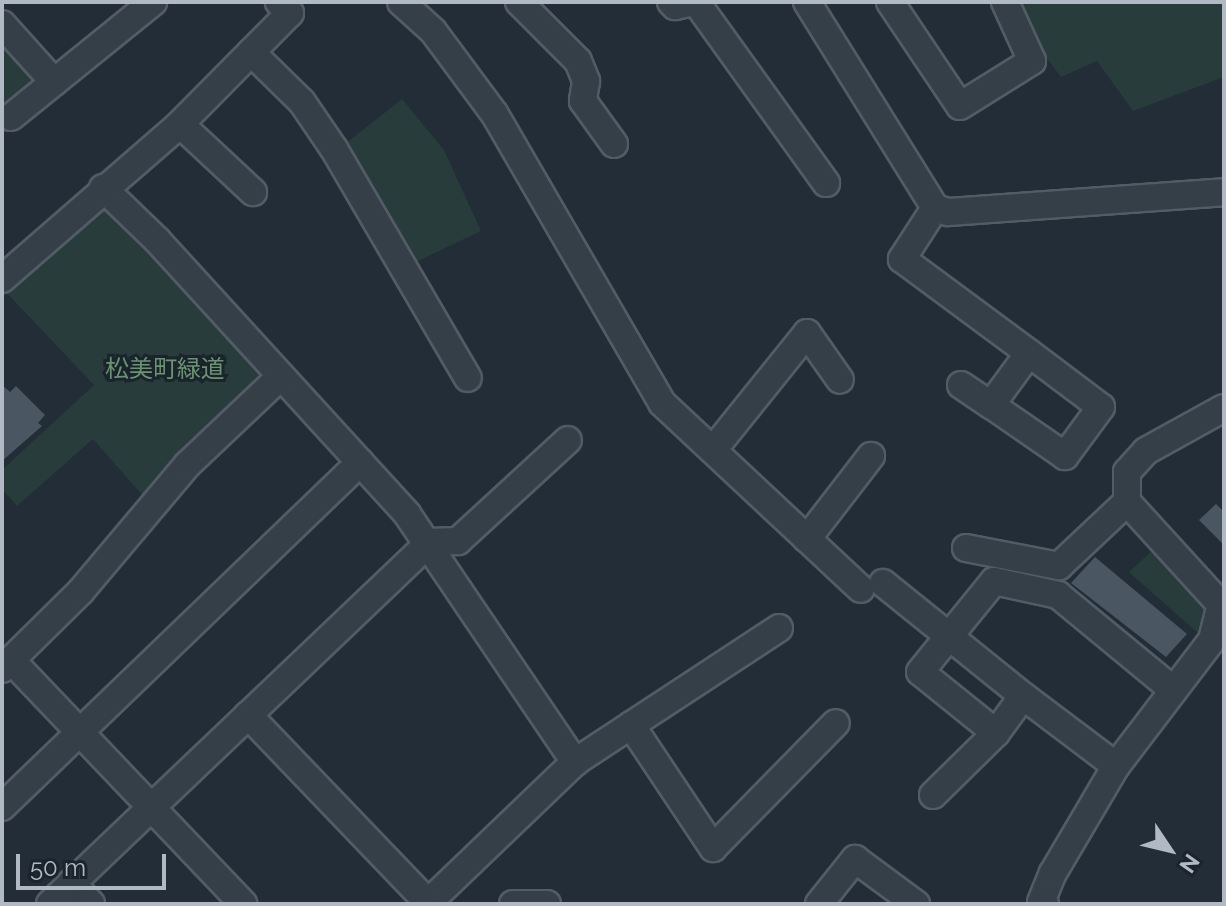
<!DOCTYPE html>
<html>
<head>
<meta charset="utf-8">
<style>
	body { margin:0 }
	#map { position:relative; width:1226px; height:906px; overflow:hidden; background:#222d37; font-family:Raleway,"Noto Sans JP",sans-serif }
	div>[style] { position:absolute }
	.green>* { inset:0; background:#273c3b }
	.building>* { inset:0; background:#4a5763 }
	.roads { filter:drop-shadow(2px 0 #535c66) drop-shadow(-2px 0 #535c66) drop-shadow(0 2px #535c66) drop-shadow(0 -2px #535c66) }
	.minor>* { height:26px; margin:-13px; padding:0 13px; transform-origin:13px; border-radius:13px; background:#353f48 }
	span { translate:-50% -50%; white-space:nowrap; text-align:center; line-height:1.15; -webkit-text-stroke:6px #1b242d; paint-order:stroke }
	.park-label { font-size:24px; color:#69946f }
	.frame { position:absolute; inset:0; border:4px solid #b0b9c4; pointer-events:none }
	.north { position:absolute; left:1130px; top:810px; width:80px; height:80px; -webkit-text-stroke:6px #1b242d; paint-order:stroke; rotate:125deg; font-size:22px; font-weight:700; line-height:32px; text-align:center; color:#b0b9c4 }
	.north::after { content:''; display:block; margin:auto; width:28px; height:36px; background:#b0b9c4; clip-path:polygon(50% 0,100% 100%,50% 72%,0 100%) }
	.scale { position:absolute; left:16px; top:854px; width:150px; height:36px; box-sizing:border-box; border:4px solid #b0b9c4; border-top:0; padding-left:10px; font-size:24px; line-height:28px; white-space:nowrap; color:#b0b9c4; -webkit-text-stroke:6px #1b242d; paint-order:stroke }
</style>
</head>
<body>
<div id="map">
	<div class="green">
		<div style="clip-path:polygon(1013px 2px,1224px 2px,1224px 77px,1133px 111px,1097px 61px,1061px 77px,1023px 27px)"></div>
		<div style="clip-path:polygon(11px 42px,33px 71px,31px 86px,2px 109px,2px 49px)"></div>
		<div style="clip-path:polygon(402px 99px,444px 150px,481px 231px,416px 262px,345px 144px)"></div>
		<div style="clip-path:polygon(102px 196px,268px 375px,144px 497px,93px 439px,17px 506px,2px 489px,2px 470px,94px 385px,2px 288px)"></div>
		<div style="clip-path:polygon(1157px 546px,1204px 591px,1207px 619px,1200px 635px,1129px 572px)"></div>
	</div>
	<div class="building">
		<div style="clip-path:polygon(2px 385px,10px 392px,16px 386px,45px 415px,38px 423px,42px 426px,2px 461px)"></div>
		<div style="clip-path:polygon(1216px 504px,1224px 512px,1224px 545px,1199px 520px)"></div>
		<div style="clip-path:polygon(1095px 557px,1187px 634px,1166px 657px,1071px 583px)"></div>
	</div>
	<div class="roads">
		<div class="minor">
			<div style="left:401px;top:2px;width:43px;rotate:42.2deg"></div>
			<div style="left:433px;top:31px;width:102px;rotate:53.4deg"></div>
			<div style="left:494px;top:113px;width:335px;rotate:59.9deg"></div>
			<div style="left:662px;top:403px;width:272px;rotate:43.1deg"></div>
			<div style="left:519px;top:2px;width:83px;rotate:45deg"></div>
			<div style="left:578px;top:61px;width:22px;rotate:68deg"></div>
			<div style="left:586px;top:81px;width:20px;rotate:99deg"></div>
			<div style="left:583px;top:101px;width:53px;rotate:54.2deg"></div>
			<div style="left:671px;top:2px;width:6px;rotate:45deg"></div>
			<div style="left:675px;top:6px;width:19px;rotate:-12deg"></div>
			<div style="left:696px;top:2px;width:223px;rotate:54.3deg"></div>
			<div style="left:807px;top:2px;width:243px;rotate:58.1deg"></div>
			<div style="left:935px;top:208px;width:14px;rotate:17deg"></div>
			<div style="left:948px;top:212px;width:277px;rotate:-4.1deg"></div>
			<div style="left:890px;top:2px;width:125px;rotate:56.1deg"></div>
			<div style="left:960px;top:106px;width:85px;rotate:-32deg"></div>
			<div style="left:1032px;top:61px;width:65px;rotate:-114.6deg"></div>
			<div style="left:2px;top:24px;width:78px;rotate:48.1deg"></div>
			<div style="left:251px;top:52px;width:71px;rotate:44.4deg"></div>
			<div style="left:302px;top:102px;width:57px;rotate:55.8deg"></div>
			<div style="left:334px;top:149px;width:265px;rotate:59.7deg"></div>
			<div style="left:11px;top:117px;width:183px;rotate:-39deg"></div>
			<div style="left:180px;top:124px;width:100px;rotate:43deg"></div>
			<div style="left:103px;top:188px;width:75px;rotate:43.9deg"></div>
			<div style="left:157px;top:240px;width:371px;rotate:47.6deg"></div>
			<div style="left:407px;top:514px;width:300px;rotate:55.9deg"></div>
			<div style="left:575px;top:762px;width:205px;rotate:136.2deg"></div>
			<div style="left:935px;top:208px;width:61px;rotate:122.9deg"></div>
			<div style="left:902px;top:259px;width:158px;rotate:36.5deg"></div>
			<div style="left:1029px;top:353px;width:90px;rotate:36.9deg"></div>
			<div style="left:1101px;top:407px;width:61px;rotate:126.3deg"></div>
			<div style="left:1065px;top:456px;width:90px;rotate:-145.4deg"></div>
			<div style="left:991px;top:405px;width:64px;rotate:-53.8deg"></div>
			<div style="left:2px;top:279px;width:236px;rotate:-41deg"></div>
			<div style="left:180px;top:124px;width:156px;rotate:-45.3deg"></div>
			<div style="left:290px;top:13px;width:16px;rotate:-135deg"></div>
			<div style="left:961px;top:385px;width:36px;rotate:34deg"></div>
			<div style="left:713px;top:450px;width:150px;rotate:-51.2deg"></div>
			<div style="left:807px;top:333px;width:57px;rotate:54.9deg"></div>
			<div style="left:807px;top:539px;width:105px;rotate:-52.4deg"></div>
			<div style="left:966px;top:548px;width:95px;rotate:11deg"></div>
			<div style="left:1059px;top:566px;width:93px;rotate:-43.3deg"></div>
			<div style="left:883px;top:583px;width:180px;rotate:38.9deg"></div>
			<div style="left:11px;top:660px;width:337px;rotate:46.4deg"></div>
			<div style="left:2px;top:669px;width:111px;rotate:-44.6deg"></div>
			<div style="left:81px;top:591px;width:165px;rotate:-49.9deg"></div>
			<div style="left:187px;top:465px;width:127px;rotate:-43.4deg"></div>
			<div style="left:248px;top:715px;width:260px;rotate:46.2deg"></div>
			<div style="left:631px;top:725px;width:148px;rotate:56.3deg"></div>
			<div style="left:713px;top:848px;width:175px;rotate:-45.5deg"></div>
			<div style="left:575px;top:762px;width:244px;rotate:-33.3deg"></div>
			<div style="left:1116px;top:766px;width:116px;rotate:-143deg"></div>
			<div style="left:1023px;top:696px;width:46px;rotate:126.1deg"></div>
			<div style="left:996px;top:733px;width:97px;rotate:-141.2deg"></div>
			<div style="left:920px;top:672px;width:117px;rotate:-50.9deg"></div>
			<div style="left:994px;top:581px;width:66px;rotate:12.3deg"></div>
			<div style="left:1058px;top:595px;width:146px;rotate:39.5deg"></div>
			<div style="left:933px;top:795px;width:88px;rotate:-44.5deg"></div>
			<div style="left:2px;top:807px;width:497px;rotate:-43.9deg"></div>
			<div style="left:71px;top:883px;width:29px;rotate:46deg"></div>
			<div style="left:50px;top:904px;width:525px;rotate:-43.61deg"></div>
			<div style="left:430px;top:542px;width:28px;rotate:-2deg"></div>
			<div style="left:458px;top:541px;width:149px;rotate:-42.6deg"></div>
			<div style="left:513px;top:904px;width:34px"></div>
			<div style="left:819px;top:904px;width:58px;rotate:-51.3deg"></div>
			<div style="left:855px;top:859px;width:76px;rotate:36.4deg"></div>
			<div style="left:1045px;top:904px;width:4px;rotate:-153deg"></div>
			<div style="left:1041px;top:902px;width:31px;rotate:-68deg"></div>
			<div style="left:1053px;top:873px;width:124px;rotate:-59.5deg"></div>
			<div style="left:1116px;top:766px;width:158px;rotate:-52.7deg"></div>
			<div style="left:1212px;top:640px;width:36px;rotate:-76deg"></div>
			<div style="left:1221px;top:605px;width:139px;rotate:-132.4deg"></div>
			<div style="left:1127px;top:502px;width:30px;rotate:-90deg"></div>
			<div style="left:1127px;top:472px;width:28px;rotate:-48deg"></div>
			<div style="left:1146px;top:451px;width:89px;rotate:-28.9deg"></div>
		</div>
	</div>
	<div class="park-label">
		<span style="left:165px;top:369px">松美町緑道</span>
	</div>
	<div class="frame"></div>
	<div class="north">N</div>
	<div class="scale">50 m</div>
</div>
</body>
</html>
